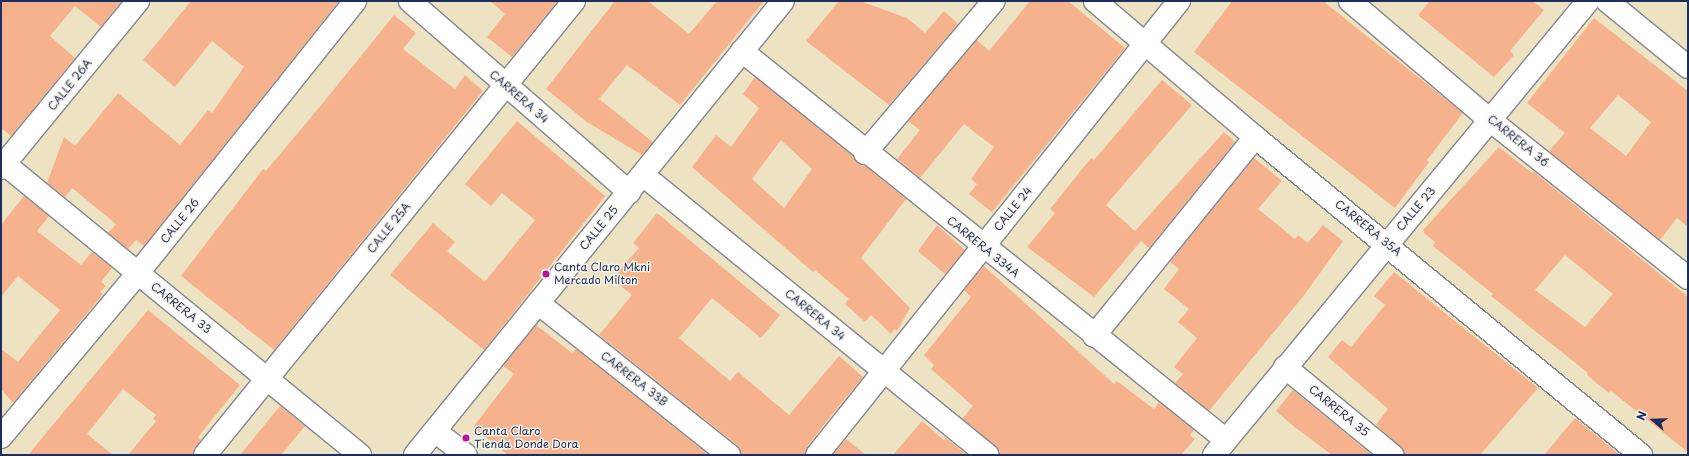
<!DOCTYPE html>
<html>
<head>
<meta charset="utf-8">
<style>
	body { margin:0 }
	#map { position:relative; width:1689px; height:456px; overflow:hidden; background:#ede3c3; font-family:"Playpen Sans",sans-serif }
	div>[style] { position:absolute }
	.building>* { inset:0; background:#f6b28d }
	.roads { filter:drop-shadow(1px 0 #848990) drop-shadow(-1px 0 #848990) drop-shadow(0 1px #848990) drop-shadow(0 -1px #848990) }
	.minor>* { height:22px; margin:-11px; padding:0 11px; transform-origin:11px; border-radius:11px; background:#fff }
	.dots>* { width:11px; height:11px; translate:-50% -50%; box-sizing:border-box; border:2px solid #f7f3e8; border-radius:50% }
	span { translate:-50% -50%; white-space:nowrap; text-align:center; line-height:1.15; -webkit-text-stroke:3px #f7f3e8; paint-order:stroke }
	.street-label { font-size:11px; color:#1b2f5e }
	.poi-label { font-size:11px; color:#1b2f5e }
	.left { translate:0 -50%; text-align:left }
	.frame { position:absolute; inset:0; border:2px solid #1b2f5e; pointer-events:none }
	.north { position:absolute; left:1633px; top:400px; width:40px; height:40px; -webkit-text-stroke:3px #f7f3e8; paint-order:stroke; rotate:290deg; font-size:11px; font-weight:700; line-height:16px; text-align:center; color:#1b2f5e }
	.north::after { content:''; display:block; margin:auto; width:14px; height:18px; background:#1b2f5e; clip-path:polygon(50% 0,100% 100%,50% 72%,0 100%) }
</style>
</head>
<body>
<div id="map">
	<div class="building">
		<div style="clip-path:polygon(1px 1px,122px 1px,101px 27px,75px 6px,50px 36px,75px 58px,11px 136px,1px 128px)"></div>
		<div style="clip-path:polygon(191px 1px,339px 1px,144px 246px,136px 240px,128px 249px,108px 233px,116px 224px,72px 188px,65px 197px,47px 183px,64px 137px,75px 146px,118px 93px,180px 145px,208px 110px,212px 113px,244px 67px,212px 41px,175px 87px,143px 60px)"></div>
		<div style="clip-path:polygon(490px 1px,558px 1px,512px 57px,487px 37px,505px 14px)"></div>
		<div style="clip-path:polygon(615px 1px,648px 1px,689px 34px,717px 1px,764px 1px,680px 105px,627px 65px,599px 99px,653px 142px,642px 155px,587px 122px,546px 89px)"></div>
		<div style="clip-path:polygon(839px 1px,860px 1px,907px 18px,925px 33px,944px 11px,958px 24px,889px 105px,806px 41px)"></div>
		<div style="clip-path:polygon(1030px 1px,1068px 1px,1125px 48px,992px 212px,969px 194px,977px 184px,971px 179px,994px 147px,964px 124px,920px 178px,897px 159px,920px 130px,908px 121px,977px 40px,989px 51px)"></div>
		<div style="clip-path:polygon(1232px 1px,1323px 1px,1463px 113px,1427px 160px,1429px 162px,1395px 208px,1194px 52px)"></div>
		<div style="clip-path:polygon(1430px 1px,1533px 1px,1544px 10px,1510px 51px,1514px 55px,1494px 77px,1418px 15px)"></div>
		<div style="clip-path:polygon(394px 15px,416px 33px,403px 49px,455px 89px,465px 75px,483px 91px,274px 350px,181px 276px,263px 169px,266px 171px,327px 98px)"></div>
		<div style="clip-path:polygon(evenodd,1594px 18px,1688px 91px,1688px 227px,1677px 218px,1660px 240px,1549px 151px,1565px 133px,1527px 103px,1594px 18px,1618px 95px,1651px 122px,1626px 156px,1590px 128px,1618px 95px)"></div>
		<div style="clip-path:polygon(evenodd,755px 77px,853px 156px,857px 163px,864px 165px,906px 199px,861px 258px,910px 308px,897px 331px,894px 329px,891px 334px,871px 315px,865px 322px,845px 304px,849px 299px,815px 270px,813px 272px,692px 167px,716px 135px,731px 147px,759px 108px,743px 94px,755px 77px,781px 140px,812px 169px,784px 208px,752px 179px,781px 140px)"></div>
		<div style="clip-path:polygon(1162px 80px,1192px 105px,1106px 205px,1135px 231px,1224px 132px,1235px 142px,1149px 248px,1141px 241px,1094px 297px,1027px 247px,1055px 213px,1050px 209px,1091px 158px,1094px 160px)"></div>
		<div style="clip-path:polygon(517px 121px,605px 196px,484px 350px,390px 275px,433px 223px,455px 242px,447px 251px,484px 281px,487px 279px,535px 220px,502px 193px,491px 206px,465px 184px)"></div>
		<div style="clip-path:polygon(evenodd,1499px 147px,1532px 173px,1533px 171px,1688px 297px,1688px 452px,1611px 391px,1609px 393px,1588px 376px,1587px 372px,1491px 296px,1493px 294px,1433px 246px,1435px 242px,1424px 233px,1423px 230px,1499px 147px,1565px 255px,1613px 294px,1585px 327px,1535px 290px,1565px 255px)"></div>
		<div style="clip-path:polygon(1254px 158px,1282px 181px,1258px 209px,1295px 239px,1298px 235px,1308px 243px,1323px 225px,1343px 241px,1305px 294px,1209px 411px,1175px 383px,1183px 374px,1174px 367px,1197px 338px,1178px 322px,1189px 309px,1164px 289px,1179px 269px,1170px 262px)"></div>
		<div style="clip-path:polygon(24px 196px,49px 216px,37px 231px,81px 265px,92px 252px,112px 268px,101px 282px,106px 286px,100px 292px,103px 294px,13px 403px,1px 389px,1px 349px,18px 362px,60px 310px,18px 276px,1px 297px,1px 225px)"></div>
		<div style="clip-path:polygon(657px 213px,780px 315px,761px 338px,712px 298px,679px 338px,730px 381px,738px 372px,789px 415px,839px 356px,863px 377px,826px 422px,807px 447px,805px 455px,741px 455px,737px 445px,599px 335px,632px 295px,612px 279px,639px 248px,633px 243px)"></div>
		<div style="clip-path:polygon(937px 225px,965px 250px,945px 274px,918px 251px)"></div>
		<div style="clip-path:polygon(984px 266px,1114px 384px,1117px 381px,1154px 409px,1159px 402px,1194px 430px,1190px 435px,1195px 439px,1181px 455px,999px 455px,995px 445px,962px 419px,973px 406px,931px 369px,934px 365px,924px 355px,971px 297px,964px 290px)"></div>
		<div style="clip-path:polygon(1394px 272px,1538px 388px,1480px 455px,1404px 455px,1400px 446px,1376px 425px,1388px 409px,1328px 357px,1342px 340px,1351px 347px,1385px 305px,1374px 296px)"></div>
		<div style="clip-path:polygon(148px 310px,240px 385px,198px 437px,201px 440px,193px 455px,128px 455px,156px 421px,153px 419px,156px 415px,123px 389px,87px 434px,113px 455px,28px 455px)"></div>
		<div style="clip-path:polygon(536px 325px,572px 353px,576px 349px,709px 455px,508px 455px,473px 427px,514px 374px,503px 366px)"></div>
		<div style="clip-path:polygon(1293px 390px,1372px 455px,1332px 455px,1297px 429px,1276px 411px)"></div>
		<div style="clip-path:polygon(280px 406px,305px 426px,281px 455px,240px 455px)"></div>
		<div style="clip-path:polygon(1575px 418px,1620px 455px,1544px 455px)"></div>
		<div style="clip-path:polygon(922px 421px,944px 440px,946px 438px,967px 455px,893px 455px)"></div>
		<div style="clip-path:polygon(846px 439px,866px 455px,833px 455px)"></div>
	</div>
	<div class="roads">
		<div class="minor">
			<div style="left:410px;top:1px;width:291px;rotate:41.1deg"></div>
			<div style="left:1095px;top:1px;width:210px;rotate:40.4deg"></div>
			<div style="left:1255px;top:137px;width:500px;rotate:39.48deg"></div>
			<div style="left:1350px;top:1px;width:184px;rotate:40.4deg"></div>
			<div style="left:1490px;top:120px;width:253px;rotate:38.6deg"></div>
			<div style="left:1607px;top:1px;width:104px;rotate:39.2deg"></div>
			<div style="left:742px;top:51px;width:621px;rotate:38.79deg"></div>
			<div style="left:865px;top:153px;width:199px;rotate:-49.7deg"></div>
			<div style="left:1px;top:161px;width:464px;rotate:39.3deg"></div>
			<div style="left:1px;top:168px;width:216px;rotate:-50.6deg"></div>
			<div style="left:643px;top:175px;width:444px;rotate:39.1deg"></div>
			<div style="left:538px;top:303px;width:244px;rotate:38.5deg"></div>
			<div style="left:1094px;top:336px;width:256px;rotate:-51deg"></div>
			<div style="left:1285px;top:367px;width:139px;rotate:39.4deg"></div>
			<div style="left:435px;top:431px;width:39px;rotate:38deg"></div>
			<div style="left:1px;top:437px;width:214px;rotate:-50.1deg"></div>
			<div style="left:138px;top:273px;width:348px;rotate:-51.4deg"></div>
			<div style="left:205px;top:455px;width:585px;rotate:-50.9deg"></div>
			<div style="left:415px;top:455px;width:584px;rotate:-50.97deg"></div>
			<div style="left:817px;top:455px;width:581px;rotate:-51.43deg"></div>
			<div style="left:1214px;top:455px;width:588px;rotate:-50.52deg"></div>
		</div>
	</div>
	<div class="dots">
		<div style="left:546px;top:274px;background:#b5179e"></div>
		<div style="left:466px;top:438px;background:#b5179e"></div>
	</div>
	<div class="street-label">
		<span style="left:70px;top:85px;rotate:-51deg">CALLE 26A</span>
		<span style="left:519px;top:97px;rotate:41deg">CARRERA 34</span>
		<span style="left:1518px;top:141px;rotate:39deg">CARRERA 36</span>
		<span style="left:1013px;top:209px;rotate:-51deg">CALLE 24</span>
		<span style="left:1416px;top:209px;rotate:-50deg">CALLE 23</span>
		<span style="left:180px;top:221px;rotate:-51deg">CALLE 26</span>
		<span style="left:389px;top:228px;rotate:-51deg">CALLE 25A</span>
		<span style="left:599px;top:228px;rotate:-51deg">CALLE 25</span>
		<span style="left:1368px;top:228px;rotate:39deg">CARRERA 35A</span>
		<span style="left:983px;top:247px;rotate:39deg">CARRERA 334A</span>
		<span style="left:181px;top:308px;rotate:39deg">CARRERA 33</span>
		<span style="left:815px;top:315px;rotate:39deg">CARRERA 34</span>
		<span style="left:634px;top:379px;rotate:38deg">CARRERA 33B</span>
		<span style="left:1339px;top:411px;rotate:39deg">CARRERA 35</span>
	</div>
	<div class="poi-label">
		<span class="left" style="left:554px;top:274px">Canta Claro Mkni<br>Mercado Milton</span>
		<span class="left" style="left:474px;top:438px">Canta Claro<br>Tienda Donde Dora</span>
	</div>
	<div class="frame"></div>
	<div class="north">N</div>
</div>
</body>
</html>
